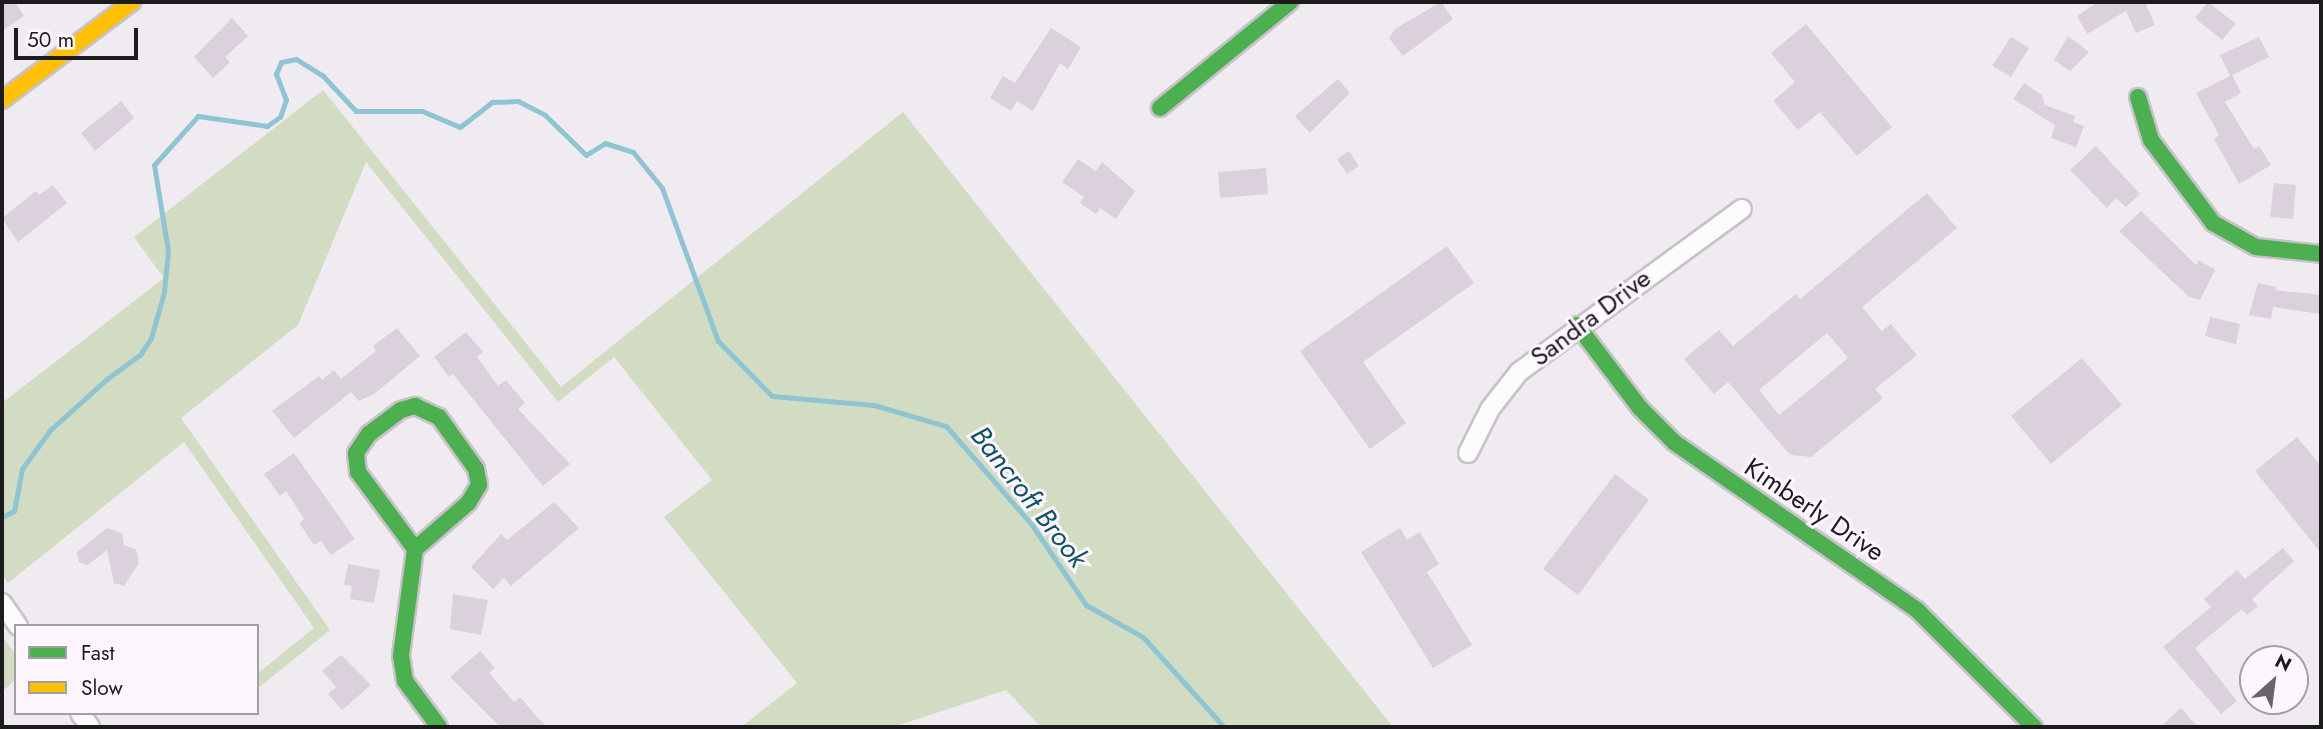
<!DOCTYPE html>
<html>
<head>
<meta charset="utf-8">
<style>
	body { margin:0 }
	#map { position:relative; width:2323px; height:729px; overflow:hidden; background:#f0ebf0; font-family:Jost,sans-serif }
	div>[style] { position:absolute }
	.green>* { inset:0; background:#d2dcc3 }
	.stream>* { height:5px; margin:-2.5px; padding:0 2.5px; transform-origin:2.5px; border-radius:2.5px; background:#8fc5d3 }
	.building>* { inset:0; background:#dbd1dc }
	.roads { filter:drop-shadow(2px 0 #c7c3c8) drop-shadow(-2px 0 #c7c3c8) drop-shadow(0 2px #c7c3c8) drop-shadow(0 -2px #c7c3c8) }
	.street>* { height:18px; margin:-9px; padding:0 9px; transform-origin:9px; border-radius:9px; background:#fdfcfd }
	.fast>* { height:16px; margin:-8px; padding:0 8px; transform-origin:8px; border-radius:8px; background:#4caf50 }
	.slow>* { height:16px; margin:-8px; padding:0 8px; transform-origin:8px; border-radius:8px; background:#ffc107 }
	span { translate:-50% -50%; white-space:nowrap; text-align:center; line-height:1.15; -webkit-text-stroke:6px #fef6ff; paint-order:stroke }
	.street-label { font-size:26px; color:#1e1b1e }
	.water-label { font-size:28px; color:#0e5461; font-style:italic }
	.frame { position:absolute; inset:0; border:4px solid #1e1b1e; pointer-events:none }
	.legend { position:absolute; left:14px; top:624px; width:245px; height:91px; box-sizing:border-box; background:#fef6ff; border:2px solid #a49ea5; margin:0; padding:9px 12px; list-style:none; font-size:21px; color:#1e1b1e }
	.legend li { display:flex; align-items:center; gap:14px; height:35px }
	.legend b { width:35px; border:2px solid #a49ea5 }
	.north { position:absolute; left:2239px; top:645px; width:70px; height:70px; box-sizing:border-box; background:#fef6ff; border:2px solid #a49ea5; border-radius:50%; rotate:28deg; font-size:19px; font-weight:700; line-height:28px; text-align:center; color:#1e1b1e }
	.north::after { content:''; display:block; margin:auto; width:24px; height:32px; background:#686468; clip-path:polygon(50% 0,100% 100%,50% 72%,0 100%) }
	.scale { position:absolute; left:14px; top:28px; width:124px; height:32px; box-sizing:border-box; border:4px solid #1e1b1e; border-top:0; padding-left:9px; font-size:21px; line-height:24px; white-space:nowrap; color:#1e1b1e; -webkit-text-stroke:5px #fef6ff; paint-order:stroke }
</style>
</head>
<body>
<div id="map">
	<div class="green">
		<div style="clip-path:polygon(323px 90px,561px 387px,903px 112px,1393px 727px,1041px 727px,1006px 690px,893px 727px,741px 727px,797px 683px,664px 517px,712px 480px,614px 357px,558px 402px,366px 162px,298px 325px,181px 418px,330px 630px,257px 689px,257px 674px,314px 628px,184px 442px,8px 583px,2px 574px,2px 403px,164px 278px,134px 237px)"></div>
		<div style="clip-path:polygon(2px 636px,16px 655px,16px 679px,2px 692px)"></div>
	</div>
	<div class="stream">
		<div style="left:2px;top:517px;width:13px;rotate:-27deg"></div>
		<div style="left:14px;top:511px;width:43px;rotate:-79.2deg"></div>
		<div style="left:22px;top:469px;width:48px;rotate:-54.3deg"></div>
		<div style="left:50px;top:430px;width:78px;rotate:-41.9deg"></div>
		<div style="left:108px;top:378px;width:39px;rotate:-36deg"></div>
		<div style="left:140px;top:355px;width:20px;rotate:-57deg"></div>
		<div style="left:151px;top:338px;width:48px;rotate:-74.2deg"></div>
		<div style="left:164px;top:292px;width:41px;rotate:-84.4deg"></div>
		<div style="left:168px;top:251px;width:87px;rotate:-99.2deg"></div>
		<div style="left:154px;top:165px;width:66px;rotate:-48.1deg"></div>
		<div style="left:198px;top:116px;width:70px;rotate:8.2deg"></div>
		<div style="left:267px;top:126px;width:16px;rotate:-35deg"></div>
		<div style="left:280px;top:117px;width:18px;rotate:-71deg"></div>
		<div style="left:286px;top:100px;width:28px;rotate:-111deg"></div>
		<div style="left:276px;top:74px;width:13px;rotate:-67deg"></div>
		<div style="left:281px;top:62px;width:15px;rotate:-11deg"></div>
		<div style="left:296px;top:59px;width:32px;rotate:32deg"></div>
		<div style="left:323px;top:76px;width:48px;rotate:46.7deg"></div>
		<div style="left:356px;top:111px;width:66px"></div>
		<div style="left:422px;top:111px;width:41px;rotate:22.8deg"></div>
		<div style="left:460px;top:127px;width:41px;rotate:-38deg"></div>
		<div style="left:492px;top:102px;width:26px;rotate:-2deg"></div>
		<div style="left:518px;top:101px;width:30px;rotate:27deg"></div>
		<div style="left:545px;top:115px;width:57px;rotate:44.3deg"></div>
		<div style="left:586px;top:155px;width:22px;rotate:-32deg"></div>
		<div style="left:605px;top:143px;width:29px;rotate:18deg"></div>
		<div style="left:633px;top:152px;width:46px;rotate:51.1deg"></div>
		<div style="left:662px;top:188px;width:163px;rotate:69.9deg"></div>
		<div style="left:718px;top:341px;width:77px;rotate:45.5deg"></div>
		<div style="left:772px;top:396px;width:102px;rotate:5deg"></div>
		<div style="left:874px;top:405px;width:75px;rotate:16.3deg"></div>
		<div style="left:946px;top:426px;width:131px;rotate:49deg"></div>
		<div style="left:1032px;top:525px;width:97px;rotate:56deg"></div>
		<div style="left:1086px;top:605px;width:65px;rotate:29.3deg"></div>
		<div style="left:1143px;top:637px;width:121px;rotate:48deg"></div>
	</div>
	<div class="building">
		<div style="clip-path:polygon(2px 2px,15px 2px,24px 16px,2px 31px)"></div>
		<div style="clip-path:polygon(1441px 2px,1453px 19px,1403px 56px,1389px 38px,1395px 29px)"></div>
		<div style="clip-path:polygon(2098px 2px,2145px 2px,2155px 25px,2136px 33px,2126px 11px,2087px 34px,2077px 16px)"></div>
		<div style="clip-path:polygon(2208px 2px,2236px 24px,2222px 40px,2195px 18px)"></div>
		<div style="clip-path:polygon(232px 18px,248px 36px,225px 57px,230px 62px,213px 78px,194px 57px)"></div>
		<div style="clip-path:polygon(1806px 24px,1892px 127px,1857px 156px,1820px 112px,1798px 130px,1773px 101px,1795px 82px,1771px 53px)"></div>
		<div style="clip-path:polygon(1051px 28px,1081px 47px,1068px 69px,1060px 63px,1033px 111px,1017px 101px,1011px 111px,990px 98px,1003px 76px,1015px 83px)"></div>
		<div style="clip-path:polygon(2068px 36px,2089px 52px,2070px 71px,2054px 60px)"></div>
		<div style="clip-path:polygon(2011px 37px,2029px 48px,2011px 77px,1992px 66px)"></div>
		<div style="clip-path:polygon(2259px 37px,2269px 57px,2232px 75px,2241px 93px,2225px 102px,2254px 149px,2259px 146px,2271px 165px,2239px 184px,2214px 139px,2219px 135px,2196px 93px,2230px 76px,2220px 55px)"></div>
		<div style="clip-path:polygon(1338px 79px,1350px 93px,1310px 133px,1295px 116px)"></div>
		<div style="clip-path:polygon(2024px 83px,2042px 95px,2045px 105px,2075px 116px,2073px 122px,2084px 126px,2076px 147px,2051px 138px,2055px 125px,2013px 99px)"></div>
		<div style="clip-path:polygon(121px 101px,134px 118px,95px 151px,81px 133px)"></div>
		<div style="clip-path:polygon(2096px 146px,2140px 194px,2126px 207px,2116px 198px,2107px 208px,2070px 170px)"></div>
		<div style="clip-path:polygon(1349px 151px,1359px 166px,1347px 174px,1337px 159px)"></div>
		<div style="clip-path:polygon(1078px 159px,1096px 171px,1102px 162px,1135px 191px,1116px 219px,1100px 208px,1096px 214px,1080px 203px,1084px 197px,1062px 182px)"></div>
		<div style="clip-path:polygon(1266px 168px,1268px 194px,1220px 198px,1218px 172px)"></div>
		<div style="clip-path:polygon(2274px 183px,2296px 185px,2293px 219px,2270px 217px)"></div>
		<div style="clip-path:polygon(53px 185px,67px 203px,18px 242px,2px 218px,36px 191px,39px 195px)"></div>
		<div style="clip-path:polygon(evenodd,1927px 193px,1957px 228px,1862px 307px,1882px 331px,1891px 324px,1917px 355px,1875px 389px,1883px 398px,1811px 457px,1790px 455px,1728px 382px,1714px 394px,1684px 359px,1719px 330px,1733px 346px,1796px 294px,1800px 299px,1927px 193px,1827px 333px,1848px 358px,1779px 415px,1759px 390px,1827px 333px)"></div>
		<div style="clip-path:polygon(2141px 211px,2196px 265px,2199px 260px,2215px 270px,2200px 300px,2189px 297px,2119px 231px)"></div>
		<div style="clip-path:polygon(1447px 246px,1474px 283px,1363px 362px,1406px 423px,1370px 449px,1300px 351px)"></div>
		<div style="clip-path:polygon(2258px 283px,2276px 287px,2275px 290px,2321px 295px,2320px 314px,2273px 307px,2271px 319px,2249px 315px)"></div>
		<div style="clip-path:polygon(2210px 317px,2240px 324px,2236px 344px,2205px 336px)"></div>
		<div style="clip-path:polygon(397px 328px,420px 356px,374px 394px,359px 401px,351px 392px,294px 438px,272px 411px,319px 376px,322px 380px,334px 370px,341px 379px,376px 351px,373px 346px)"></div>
		<div style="clip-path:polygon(466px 332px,483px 352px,477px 357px,498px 386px,506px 380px,525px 403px,518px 409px,570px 464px,543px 486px,453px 374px,449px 377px,434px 357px)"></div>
		<div style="clip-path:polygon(2082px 358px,2122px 405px,2051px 464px,2011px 416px)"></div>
		<div style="clip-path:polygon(2297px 437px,2321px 466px,2321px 553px,2255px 471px)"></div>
		<div style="clip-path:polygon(294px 453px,355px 539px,331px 555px,321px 541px,314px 545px,299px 523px,304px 519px,286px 491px,280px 496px,264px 474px)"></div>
		<div style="clip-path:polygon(1615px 474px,1649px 500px,1578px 595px,1543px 569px)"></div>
		<div style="clip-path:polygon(554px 502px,579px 528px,511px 586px,504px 578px,493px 589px,471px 567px,501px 534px,507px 540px)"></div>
		<div style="clip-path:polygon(107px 528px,122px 533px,124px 545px,136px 549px,139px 563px,124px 586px,114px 583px,107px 550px,88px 565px,79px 562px,77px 552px)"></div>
		<div style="clip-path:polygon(1400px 528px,1407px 540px,1420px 532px,1439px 564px,1427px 572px,1472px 645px,1433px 668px,1361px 552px)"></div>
		<div style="clip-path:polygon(2283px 548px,2294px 561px,2252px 599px,2258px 606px,2247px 615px,2242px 609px,2195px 648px,2237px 701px,2221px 714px,2163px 647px,2211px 607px,2204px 599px,2237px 570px,2245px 579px)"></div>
		<div style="clip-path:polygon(348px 564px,380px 570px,374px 603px,350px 599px,352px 586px,344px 585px)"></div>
		<div style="clip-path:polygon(453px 594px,488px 600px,481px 635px,450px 629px)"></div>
		<div style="clip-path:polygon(480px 651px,495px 668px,489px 673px,514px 702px,520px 697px,546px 727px,500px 727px,450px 677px)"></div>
		<div style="clip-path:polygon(341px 655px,371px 685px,342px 710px,328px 694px,336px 687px,322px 671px)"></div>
		<div style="clip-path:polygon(2181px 708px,2198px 727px,2160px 727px)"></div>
	</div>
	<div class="roads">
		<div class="street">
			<div style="left:1468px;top:453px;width:49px;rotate:-63.4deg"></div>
			<div style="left:1490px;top:409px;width:47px;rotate:-51.9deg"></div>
			<div style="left:1519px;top:372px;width:276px;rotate:-36.2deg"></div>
			<div style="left:2px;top:603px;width:28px;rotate:55deg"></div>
			<div style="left:80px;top:713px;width:17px;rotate:54deg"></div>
		</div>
		<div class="fast">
			<div style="left:2138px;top:97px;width:45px;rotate:73.2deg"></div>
			<div style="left:2151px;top:140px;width:104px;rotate:53.2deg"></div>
			<div style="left:2213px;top:223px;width:49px;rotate:29.2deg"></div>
			<div style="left:2256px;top:247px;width:65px;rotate:6.1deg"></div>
			<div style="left:1160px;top:108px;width:168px;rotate:-39.2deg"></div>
			<div style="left:1577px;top:325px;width:104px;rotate:52.8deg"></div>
			<div style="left:1640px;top:408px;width:49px;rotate:45deg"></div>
			<div style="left:1675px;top:443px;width:294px;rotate:34.6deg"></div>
			<div style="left:1917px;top:610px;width:165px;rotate:45deg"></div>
			<div style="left:415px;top:549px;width:96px;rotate:-126.5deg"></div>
			<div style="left:358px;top:472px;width:19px;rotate:-96deg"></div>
			<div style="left:356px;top:453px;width:23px;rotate:-56deg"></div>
			<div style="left:369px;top:434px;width:40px;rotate:-37deg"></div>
			<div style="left:401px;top:410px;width:15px;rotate:-16deg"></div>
			<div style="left:415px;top:406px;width:26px;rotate:25deg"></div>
			<div style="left:439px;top:417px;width:64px;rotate:54.6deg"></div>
			<div style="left:476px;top:469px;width:16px;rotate:79deg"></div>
			<div style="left:479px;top:485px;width:21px;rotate:121deg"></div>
			<div style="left:468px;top:503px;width:70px;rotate:139deg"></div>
			<div style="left:415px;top:549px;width:108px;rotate:97.5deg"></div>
			<div style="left:401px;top:656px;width:25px;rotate:81deg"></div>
			<div style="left:405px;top:681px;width:57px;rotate:53.5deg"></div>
		</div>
		<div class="slow">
			<div style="left:2px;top:100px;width:163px;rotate:-37deg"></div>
		</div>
	</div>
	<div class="street-label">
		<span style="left:1591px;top:318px;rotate:-37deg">Sandra Drive</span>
		<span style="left:1814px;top:510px;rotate:34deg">Kimberly Drive</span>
	</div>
	<div class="water-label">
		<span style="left:1029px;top:497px;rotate:52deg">Bancroft Brook</span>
	</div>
	<div class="frame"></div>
	<ul class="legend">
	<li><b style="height:9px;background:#4caf50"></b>Fast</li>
	<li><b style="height:9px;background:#ffc107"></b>Slow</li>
	</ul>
	<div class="north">N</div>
	<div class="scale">50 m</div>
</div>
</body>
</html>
